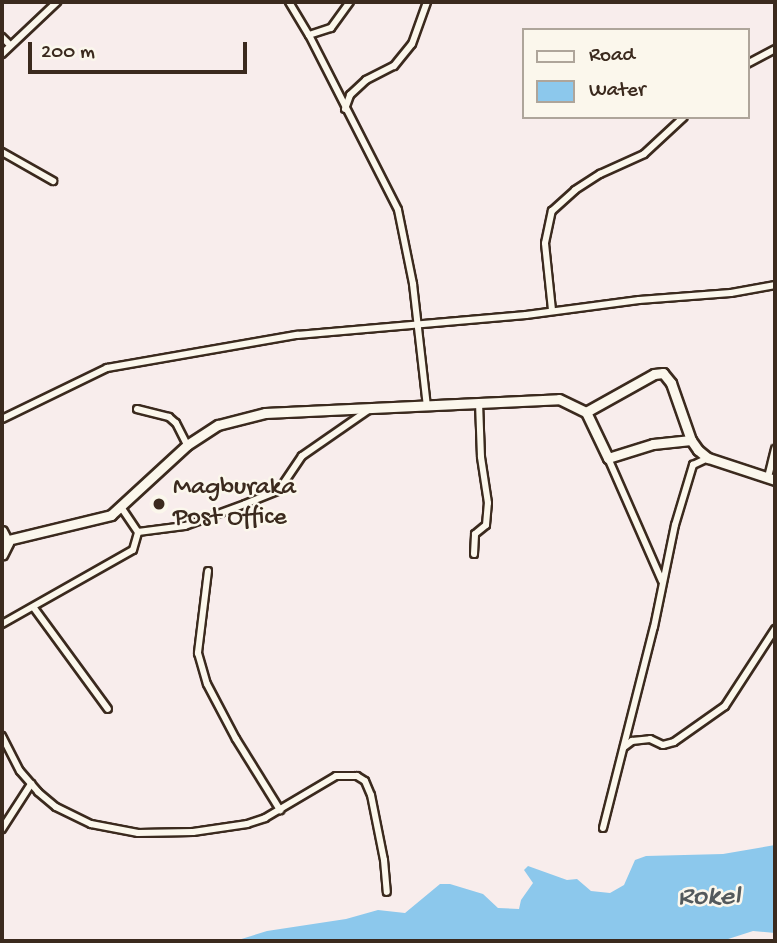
<!DOCTYPE html>
<html>
<head>
<meta charset="utf-8">
<style>
	body { margin:0 }
	#map { position:relative; width:777px; height:943px; overflow:hidden; background:#f8edec; font-family:"Gochi Hand",sans-serif }
	div>[style] { position:absolute }
	.water>* { inset:0; background:#8cc8ec }
	.roads { filter:drop-shadow(2px 0 #3b2a1e) drop-shadow(-2px 0 #3b2a1e) drop-shadow(0 2px #3b2a1e) drop-shadow(0 -2px #3b2a1e) }
	.street>* { height:6px; margin:-3px; padding:0 3px; transform-origin:3px; border-radius:3px; background:#fbf7ec }
	.secondary>* { height:9px; margin:-4.5px; padding:0 4.5px; transform-origin:4.5px; border-radius:4.5px; background:#fbf7ec }
	.dots>* { width:19px; height:19px; translate:-50% -50%; box-sizing:border-box; border:4px solid #fbf7ec; border-radius:50% }
	span { translate:-50% -50%; white-space:nowrap; text-align:center; line-height:1.15; -webkit-text-stroke:5px #fbf7ec; paint-order:stroke }
	.poi-label { font-size:26px; color:#3b2a1e }
	.left { translate:0 -50%; text-align:left }
	.water-label { font-size:28px; color:#53595c; font-style:italic }
	.frame { position:absolute; inset:0; border:4px solid #3b2a1e; pointer-events:none }
	.legend { position:absolute; left:522px; top:28px; width:228px; height:91px; box-sizing:border-box; background:#fbf7ec; border:2px solid #aea59a; margin:0; padding:9px 12px; list-style:none; font-size:21px; color:#3b2a1e }
	.legend li { display:flex; align-items:center; gap:14px; height:35px }
	.legend b { width:35px; border:2px solid #aea59a }
	.scale { position:absolute; left:28px; top:42px; width:219px; height:32px; box-sizing:border-box; border:4px solid #3b2a1e; border-top:0; padding-left:9px; font-size:21px; line-height:24px; white-space:nowrap; color:#3b2a1e; -webkit-text-stroke:5px #fbf7ec; paint-order:stroke }
</style>
</head>
<body>
<div id="map">
	<div class="water">
		<div style="clip-path:polygon(775px 845px,775px 933px,753px 931px,722px 941px,235px 941px,267px 931px,346px 919px,378px 910px,405px 913px,440px 884px,450px 884px,483px 894px,498px 908px,519px 909px,521px 900px,533px 883px,524px 870px,528px 866px,567px 880px,577px 879px,591px 891px,610px 893px,624px 885px,635px 860px,646px 856px,723px 854px)"></div>
	</div>
	<div class="roads">
		<div class="street">
			<div style="left:289px;top:2px;width:39px;rotate:59deg"></div>
			<div style="left:309px;top:35px;width:196px;rotate:63deg"></div>
			<div style="left:398px;top:210px;width:76px;rotate:78.5deg"></div>
			<div style="left:413px;top:284px;width:123px;rotate:83.5deg"></div>
			<div style="left:309px;top:35px;width:23px;rotate:-18deg"></div>
			<div style="left:331px;top:28px;width:32px;rotate:-54deg"></div>
			<div style="left:2px;top:37px;width:11px;rotate:45deg"></div>
			<div style="left:2px;top:54px;width:76px;rotate:-43.4deg"></div>
			<div style="left:747px;top:64px;width:32px;rotate:-28deg"></div>
			<div style="left:345px;top:109px;width:15px;rotate:-70deg"></div>
			<div style="left:350px;top:95px;width:22px;rotate:-43deg"></div>
			<div style="left:366px;top:80px;width:31px;rotate:-27deg"></div>
			<div style="left:394px;top:66px;width:28px;rotate:-51deg"></div>
			<div style="left:412px;top:44px;width:45px;rotate:-70.3deg"></div>
			<div style="left:2px;top:152px;width:59px;rotate:29.6deg"></div>
			<div style="left:552px;top:310px;width:67px;rotate:-96deg"></div>
			<div style="left:545px;top:243px;width:33px;rotate:-78deg"></div>
			<div style="left:552px;top:211px;width:31px;rotate:-42deg"></div>
			<div style="left:575px;top:190px;width:30px;rotate:-33deg"></div>
			<div style="left:600px;top:174px;width:48px;rotate:-24.4deg"></div>
			<div style="left:644px;top:154px;width:54px;rotate:-42.8deg"></div>
			<div style="left:137px;top:409px;width:33px;rotate:14deg"></div>
			<div style="left:169px;top:417px;width:9px;rotate:41deg"></div>
			<div style="left:176px;top:423px;width:25px;rotate:63deg"></div>
			<div style="left:2px;top:419px;width:117px;rotate:-25.9deg"></div>
			<div style="left:107px;top:368px;width:193px;rotate:-9.9deg"></div>
			<div style="left:297px;top:335px;width:230px;rotate:-5deg"></div>
			<div style="left:526px;top:315px;width:114px;rotate:-7.6deg"></div>
			<div style="left:639px;top:300px;width:92px;rotate:-4.4deg"></div>
			<div style="left:731px;top:293px;width:45px;rotate:-10.3deg"></div>
			<div style="left:608px;top:458px;width:134px;rotate:66.3deg"></div>
			<div style="left:768px;top:477px;width:29px;rotate:-76deg"></div>
			<div style="left:121px;top:507px;width:30px;rotate:56deg"></div>
			<div style="left:138px;top:532px;width:47px;rotate:-7.3deg"></div>
			<div style="left:185px;top:526px;width:64px;rotate:-20.1deg"></div>
			<div style="left:245px;top:504px;width:37px;rotate:-22deg"></div>
			<div style="left:279px;top:490px;width:41px;rotate:-55.9deg"></div>
			<div style="left:302px;top:456px;width:83px;rotate:-34.7deg"></div>
			<div style="left:474px;top:554px;width:20px;rotate:-87deg"></div>
			<div style="left:475px;top:534px;width:14px;rotate:-39deg"></div>
			<div style="left:486px;top:525px;width:22px;rotate:-85deg"></div>
			<div style="left:488px;top:503px;width:47px;rotate:-98.7deg"></div>
			<div style="left:481px;top:457px;width:54px;rotate:-92.1deg"></div>
			<div style="left:208px;top:571px;width:83px;rotate:97deg"></div>
			<div style="left:198px;top:653px;width:32px;rotate:74deg"></div>
			<div style="left:207px;top:684px;width:62px;rotate:62.2deg"></div>
			<div style="left:236px;top:739px;width:84px;rotate:58.2deg"></div>
			<div style="left:34px;top:608px;width:125px;rotate:53.8deg"></div>
			<div style="left:2px;top:624px;width:150px;rotate:-29.5deg"></div>
			<div style="left:133px;top:550px;width:19px;rotate:-74deg"></div>
			<div style="left:2px;top:736px;width:39px;rotate:63deg"></div>
			<div style="left:20px;top:771px;width:28px;rotate:49deg"></div>
			<div style="left:38px;top:792px;width:23px;rotate:40deg"></div>
			<div style="left:56px;top:807px;width:39px;rotate:26deg"></div>
			<div style="left:91px;top:824px;width:48px;rotate:10.8deg"></div>
			<div style="left:138px;top:833px;width:55px;rotate:-1deg"></div>
			<div style="left:193px;top:832px;width:55px;rotate:-8.4deg"></div>
			<div style="left:247px;top:824px;width:19px;rotate:-18deg"></div>
			<div style="left:265px;top:818px;width:82px;rotate:-30.6deg"></div>
			<div style="left:336px;top:776px;width:21px"></div>
			<div style="left:357px;top:776px;width:9px;rotate:32deg"></div>
			<div style="left:365px;top:781px;width:15px;rotate:67deg"></div>
			<div style="left:371px;top:795px;width:66px;rotate:78.7deg"></div>
			<div style="left:384px;top:860px;width:32px;rotate:85deg"></div>
			<div style="left:624px;top:747px;width:10px;rotate:-37deg"></div>
			<div style="left:632px;top:741px;width:18px;rotate:-6deg"></div>
			<div style="left:650px;top:739px;width:14px;rotate:25deg"></div>
			<div style="left:663px;top:745px;width:11px;rotate:-15deg"></div>
			<div style="left:674px;top:742px;width:62px;rotate:-35.2deg"></div>
			<div style="left:725px;top:706px;width:92px;rotate:-57deg"></div>
			<div style="left:603px;top:828px;width:207px;rotate:-75.8deg"></div>
			<div style="left:654px;top:627px;width:104px;rotate:-78.4deg"></div>
			<div style="left:675px;top:525px;width:63px;rotate:-73.3deg"></div>
			<div style="left:693px;top:465px;width:17px;rotate:-25deg"></div>
			<div style="left:2px;top:829px;width:54px;rotate:-57.2deg"></div>
		</div>
		<div class="secondary">
			<div style="left:586px;top:412px;width:78px;rotate:-29.2deg"></div>
			<div style="left:654px;top:374px;width:9px;rotate:-6deg"></div>
			<div style="left:663px;top:373px;width:13px;rotate:51deg"></div>
			<div style="left:671px;top:383px;width:60px;rotate:70.7deg"></div>
			<div style="left:691px;top:440px;width:12px;rotate:55deg"></div>
			<div style="left:698px;top:450px;width:13px;rotate:39deg"></div>
			<div style="left:708px;top:458px;width:71px;rotate:18.2deg"></div>
			<div style="left:2px;top:531px;width:13px;rotate:63deg"></div>
			<div style="left:8px;top:543px;width:13px;rotate:117deg"></div>
			<div style="left:8px;top:540px;width:106px;rotate:-13.6deg"></div>
			<div style="left:111px;top:515px;width:103px;rotate:-42.6deg"></div>
			<div style="left:187px;top:445px;width:37px;rotate:-33deg"></div>
			<div style="left:218px;top:425px;width:49px;rotate:-14.3deg"></div>
			<div style="left:265px;top:413px;width:294px;rotate:-2.7deg"></div>
			<div style="left:559px;top:399px;width:30px;rotate:26deg"></div>
			<div style="left:586px;top:412px;width:51px;rotate:64.4deg"></div>
			<div style="left:608px;top:458px;width:47px;rotate:-17.3deg"></div>
			<div style="left:653px;top:444px;width:38px;rotate:-6deg"></div>
		</div>
	</div>
	<div class="dots">
		<div style="left:159px;top:504px;background:#3b2a1e"></div>
	</div>
	<div class="poi-label">
		<span class="left" style="left:173px;top:504px">Magburaka<br>Post Office</span>
	</div>
	<div class="water-label">
		<span style="left:709px;top:898px">Rokel</span>
	</div>
	<div class="frame"></div>
	<ul class="legend">
	<li><b style="height:9px;background:#fbf7ec"></b>Road</li>
	<li><b style="height:19px;background:#8cc8ec"></b>Water</li>
	</ul>
	<div class="scale">200 m</div>
</div>
</body>
</html>
